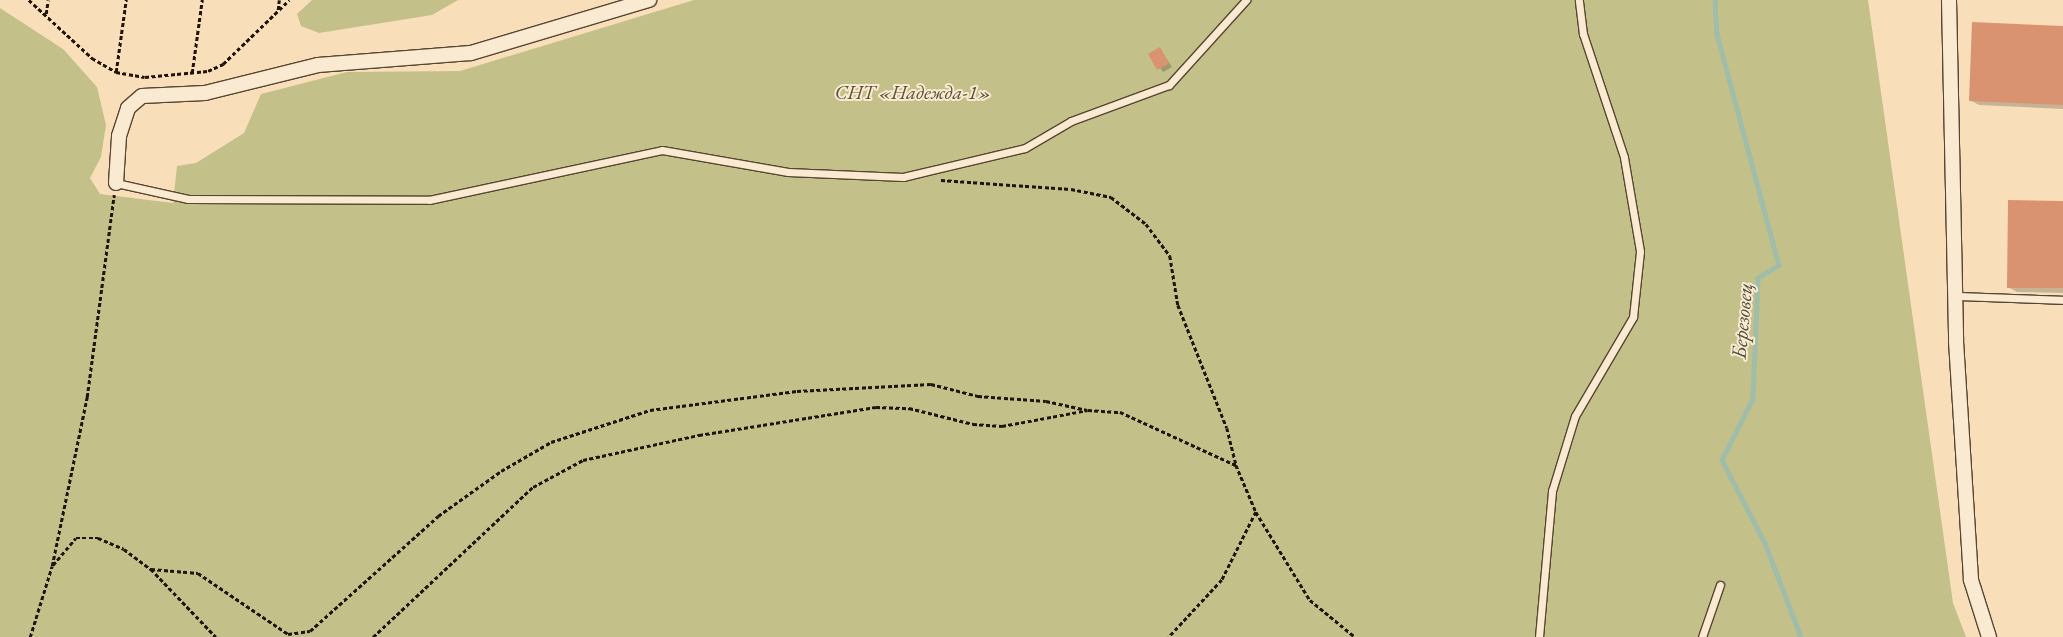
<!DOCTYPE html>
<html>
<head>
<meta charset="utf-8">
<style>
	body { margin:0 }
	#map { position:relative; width:2063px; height:637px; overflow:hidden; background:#f8dfb9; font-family:"EB Garamond",serif }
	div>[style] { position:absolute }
	.green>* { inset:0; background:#c4c08a }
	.shadow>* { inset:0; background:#0003 }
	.stream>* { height:4.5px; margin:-2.25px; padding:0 2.25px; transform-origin:2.25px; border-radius:2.25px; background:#9fbda9 }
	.building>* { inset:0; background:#da9371 }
	.path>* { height:2.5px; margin-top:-1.25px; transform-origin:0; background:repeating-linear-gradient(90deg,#201305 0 4px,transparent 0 6.5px) }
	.roads { filter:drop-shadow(1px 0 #564632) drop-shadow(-1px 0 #564632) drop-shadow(0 1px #564632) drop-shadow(0 -1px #564632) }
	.lane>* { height:7px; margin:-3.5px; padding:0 3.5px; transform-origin:3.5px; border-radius:3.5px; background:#faead2 }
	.street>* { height:14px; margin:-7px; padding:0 7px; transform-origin:7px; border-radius:7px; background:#faead2 }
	span { translate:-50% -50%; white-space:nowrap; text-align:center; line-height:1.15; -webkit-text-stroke:4px #faead2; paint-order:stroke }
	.park-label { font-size:20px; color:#595034; font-style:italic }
	.water-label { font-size:21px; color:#4c4e3e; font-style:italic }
</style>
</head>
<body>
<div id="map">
	<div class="green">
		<div style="clip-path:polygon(312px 0,458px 0,432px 15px,319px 33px,301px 26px,297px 14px)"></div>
		<div style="clip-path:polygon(694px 0,1868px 0,1953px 603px,1966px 637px,0 637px,0 8px,63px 49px,97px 87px,106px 125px,101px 157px,90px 178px,100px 194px,173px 203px,177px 166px,196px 163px,244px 133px,261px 94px,347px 72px,460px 71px)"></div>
	</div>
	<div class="shadow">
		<div style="clip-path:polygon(2063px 28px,2063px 109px,1979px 105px,1970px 100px)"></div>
		<div style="clip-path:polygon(1160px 49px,1172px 67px,1163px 72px,1150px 54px)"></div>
		<div style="clip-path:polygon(2063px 203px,2063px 293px,2017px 292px,2008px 287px)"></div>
	</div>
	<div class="stream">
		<div style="left:1715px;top:0;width:34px;rotate:87deg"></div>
		<div style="left:1717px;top:34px;width:239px;rotate:75deg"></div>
		<div style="left:1779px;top:265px;width:25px;rotate:148deg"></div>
		<div style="left:1758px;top:278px;width:121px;rotate:92.4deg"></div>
		<div style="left:1753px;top:399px;width:68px;rotate:116.9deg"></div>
		<div style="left:1722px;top:460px;width:93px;rotate:62.6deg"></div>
		<div style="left:1765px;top:543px;width:101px;rotate:69deg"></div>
	</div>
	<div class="building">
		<div style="clip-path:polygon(1972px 22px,2063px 26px,2063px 105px,1969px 101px)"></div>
		<div style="clip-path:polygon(1160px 47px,1169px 64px,1157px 70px,1148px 54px)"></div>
		<div style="clip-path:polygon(2008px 200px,2063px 201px,2063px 288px,2007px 288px)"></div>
	</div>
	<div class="path">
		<div style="left:29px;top:0;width:86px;rotate:42.6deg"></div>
		<div style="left:92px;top:58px;width:28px;rotate:30deg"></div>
		<div style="left:116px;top:72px;width:29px;rotate:10deg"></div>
		<div style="left:145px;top:77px;width:63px;rotate:-5.4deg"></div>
		<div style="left:208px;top:71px;width:17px;rotate:-25deg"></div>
		<div style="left:223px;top:64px;width:92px;rotate:-44.1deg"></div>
		<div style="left:278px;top:10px;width:10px;rotate:-84deg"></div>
		<div style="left:46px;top:14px;width:14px;rotate:-82deg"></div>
		<div style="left:116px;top:72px;width:73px;rotate:-82.1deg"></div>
		<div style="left:192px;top:73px;width:74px;rotate:-82.2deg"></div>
		<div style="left:941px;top:180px;width:130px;rotate:4deg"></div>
		<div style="left:1071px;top:189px;width:41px;rotate:11.3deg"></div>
		<div style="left:1111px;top:197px;width:44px;rotate:37.6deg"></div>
		<div style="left:1146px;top:224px;width:40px;rotate:53deg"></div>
		<div style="left:1170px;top:256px;width:50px;rotate:80.7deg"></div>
		<div style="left:1178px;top:305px;width:132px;rotate:68.3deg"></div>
		<div style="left:1227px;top:428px;width:38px;rotate:76deg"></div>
		<div style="left:1256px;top:512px;width:103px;rotate:58.5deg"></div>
		<div style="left:1310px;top:600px;width:58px;rotate:39.4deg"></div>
		<div style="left:53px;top:565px;width:35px;rotate:-50deg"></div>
		<div style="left:76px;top:538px;width:22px"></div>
		<div style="left:98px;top:538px;width:28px;rotate:23deg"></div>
		<div style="left:124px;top:549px;width:34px;rotate:37deg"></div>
		<div style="left:151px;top:569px;width:94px;rotate:46.3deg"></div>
		<div style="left:151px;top:569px;width:47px;rotate:4.9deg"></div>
		<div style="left:198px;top:573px;width:109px;rotate:34.1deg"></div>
		<div style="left:288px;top:634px;width:22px;rotate:-8deg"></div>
		<div style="left:310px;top:631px;width:172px;rotate:-41.9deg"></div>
		<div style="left:438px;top:516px;width:77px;rotate:-35.5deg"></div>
		<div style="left:501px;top:471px;width:58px;rotate:-30.1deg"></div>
		<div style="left:551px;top:442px;width:104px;rotate:-17.9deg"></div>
		<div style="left:650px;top:410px;width:148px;rotate:-7.4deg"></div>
		<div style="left:797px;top:391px;width:134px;rotate:-3deg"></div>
		<div style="left:931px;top:384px;width:49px;rotate:14.3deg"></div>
		<div style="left:978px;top:396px;width:68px;rotate:4.2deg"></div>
		<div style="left:1046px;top:401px;width:42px;rotate:12.4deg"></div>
		<div style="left:30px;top:637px;width:74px;rotate:-72.8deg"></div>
		<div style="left:52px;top:566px;width:173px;rotate:-78.3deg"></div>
		<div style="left:87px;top:397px;width:204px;rotate:-82.4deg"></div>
		<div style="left:373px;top:637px;width:219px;rotate:-43.2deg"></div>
		<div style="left:533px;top:487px;width:57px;rotate:-28.4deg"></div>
		<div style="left:583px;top:460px;width:119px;rotate:-12.2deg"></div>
		<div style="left:699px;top:435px;width:179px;rotate:-9deg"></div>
		<div style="left:876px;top:407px;width:33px;rotate:2deg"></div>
		<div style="left:909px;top:408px;width:66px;rotate:14deg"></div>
		<div style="left:973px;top:424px;width:29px;rotate:4deg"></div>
		<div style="left:1002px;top:426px;width:87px;rotate:-10.5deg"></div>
		<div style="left:1088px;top:410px;width:32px;rotate:4deg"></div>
		<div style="left:1120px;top:412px;width:128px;rotate:24.6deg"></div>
		<div style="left:1236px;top:465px;width:51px;rotate:66.9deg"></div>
		<div style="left:1256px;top:512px;width:76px;rotate:116.6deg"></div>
		<div style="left:1222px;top:580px;width:78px;rotate:132.9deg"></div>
	</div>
	<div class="roads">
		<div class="lane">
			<div style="left:116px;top:183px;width:74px;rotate:12.5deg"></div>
			<div style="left:188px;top:199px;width:241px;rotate:0.2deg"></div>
			<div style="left:429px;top:200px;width:238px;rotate:-12.1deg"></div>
			<div style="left:662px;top:150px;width:128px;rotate:9.9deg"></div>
			<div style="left:788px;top:172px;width:115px;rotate:2.5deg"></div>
			<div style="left:903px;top:177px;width:125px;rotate:-13.4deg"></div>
			<div style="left:1025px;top:148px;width:53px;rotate:-30.4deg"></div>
			<div style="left:1071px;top:121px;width:104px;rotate:-20.2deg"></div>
			<div style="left:1169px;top:85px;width:115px;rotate:-47.8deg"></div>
			<div style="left:1955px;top:296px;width:108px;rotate:2.1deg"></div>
			<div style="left:1539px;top:637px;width:147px;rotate:-84.9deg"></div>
			<div style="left:1552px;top:491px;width:78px;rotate:-73deg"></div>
			<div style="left:1575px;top:416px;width:115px;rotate:-59.6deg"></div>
			<div style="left:1633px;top:317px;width:66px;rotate:-83.9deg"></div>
			<div style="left:1640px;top:251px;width:95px;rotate:-99.7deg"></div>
			<div style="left:1624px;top:157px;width:130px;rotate:-108.4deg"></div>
			<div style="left:1583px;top:34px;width:34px;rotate:-97deg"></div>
			<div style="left:1702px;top:637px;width:55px;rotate:-70.9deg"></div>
		</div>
		<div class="street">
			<div style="left:1949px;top:0;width:341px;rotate:88.8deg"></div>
			<div style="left:1956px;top:341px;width:239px;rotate:86.4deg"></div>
			<div style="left:1971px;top:580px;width:60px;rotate:72.5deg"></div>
			<div style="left:116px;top:183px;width:47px;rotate:-86.3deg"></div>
			<div style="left:119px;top:136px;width:29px;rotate:-72deg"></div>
			<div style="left:128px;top:108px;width:18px;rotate:-41deg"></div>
			<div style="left:142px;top:96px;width:63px;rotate:-2.7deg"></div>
			<div style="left:205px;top:93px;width:116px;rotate:-13.9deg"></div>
			<div style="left:318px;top:65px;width:153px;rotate:-4.5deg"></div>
			<div style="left:471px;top:53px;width:186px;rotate:-16.6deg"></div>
		</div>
	</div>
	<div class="park-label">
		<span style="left:913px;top:92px">СНТ «Надежда-1»</span>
	</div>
	<div class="water-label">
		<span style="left:1742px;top:321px;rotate:-85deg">Березовец</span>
	</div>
</div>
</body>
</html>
